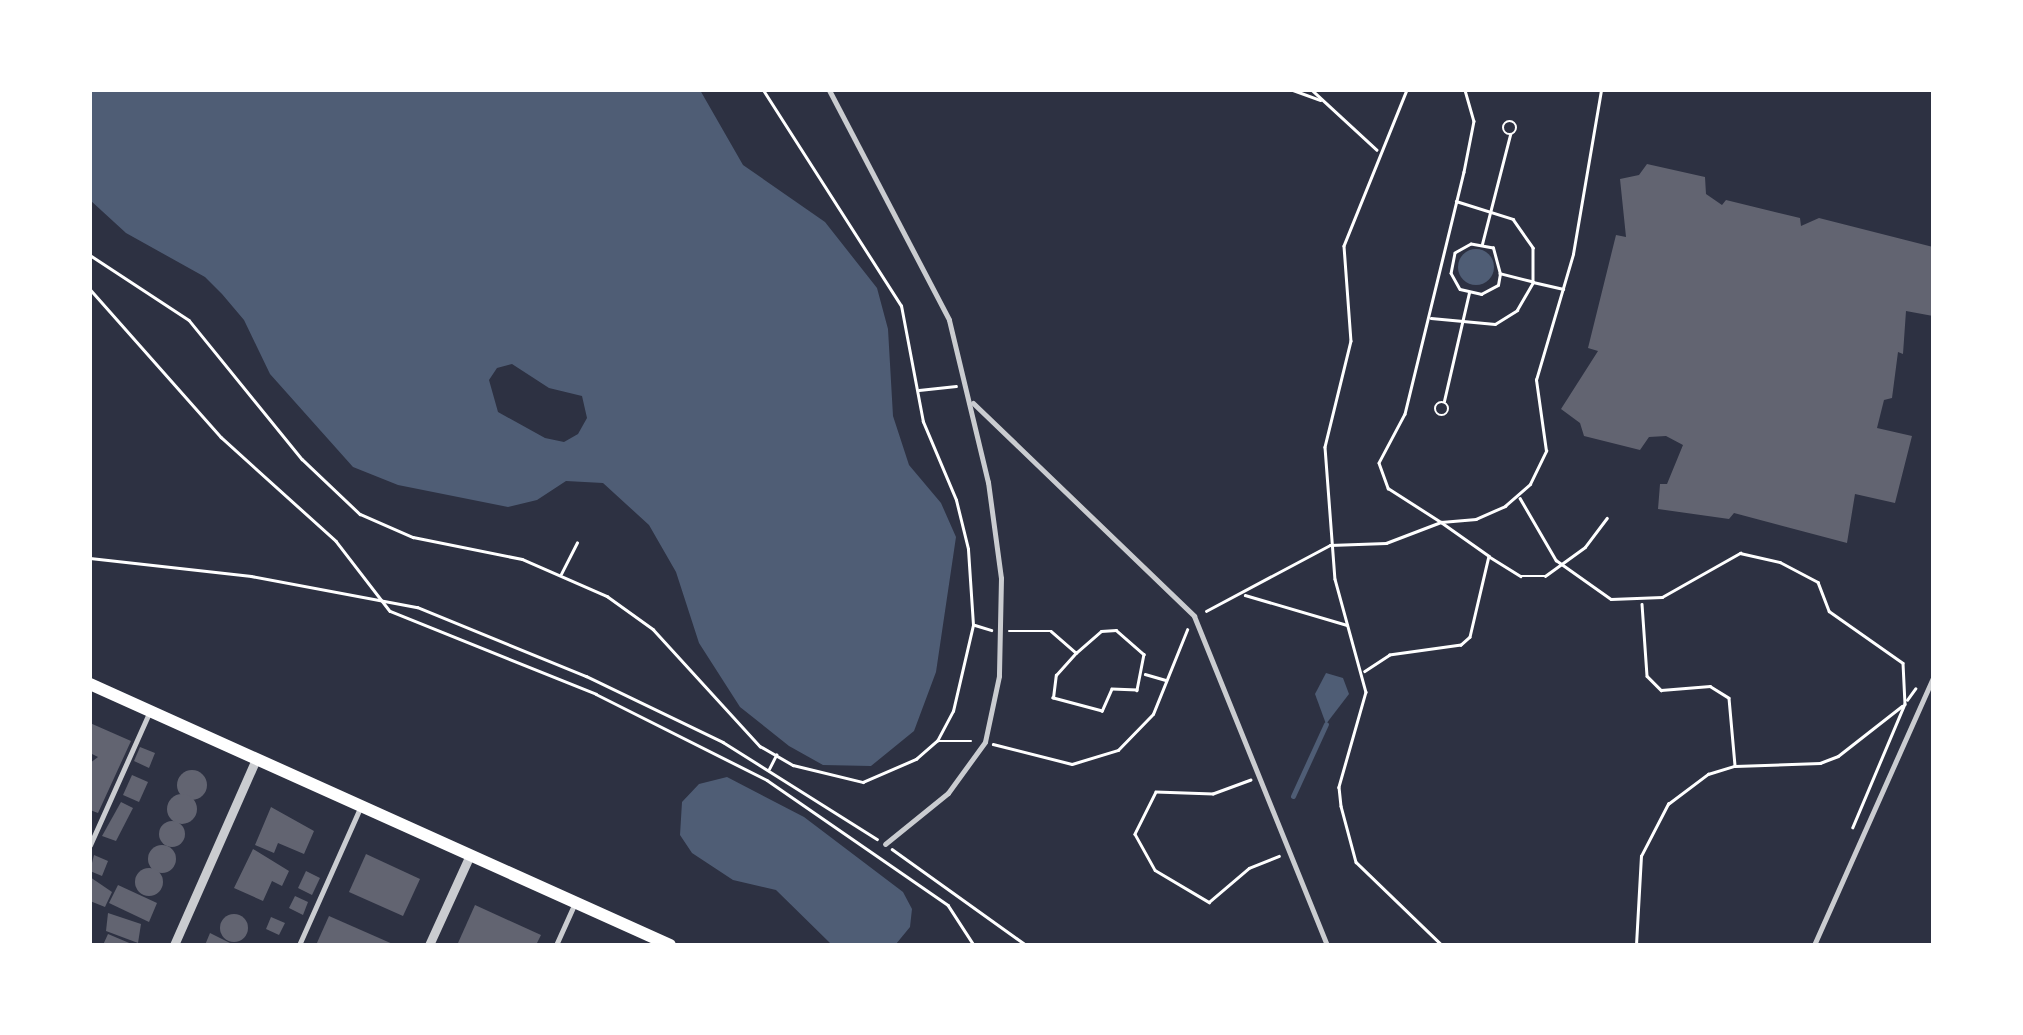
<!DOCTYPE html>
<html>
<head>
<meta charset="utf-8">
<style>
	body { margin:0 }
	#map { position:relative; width:2023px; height:1035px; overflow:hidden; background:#2d3142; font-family:"Sofia Sans Condensed",sans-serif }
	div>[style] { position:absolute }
	.water>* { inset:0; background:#4f5d75 }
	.round { border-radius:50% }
	.stream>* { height:5px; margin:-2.5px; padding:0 2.5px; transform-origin:2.5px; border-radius:2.5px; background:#4f5d75 }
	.building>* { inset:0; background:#626471 }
	.path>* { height:2.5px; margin:-1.25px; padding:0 1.25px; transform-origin:1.25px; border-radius:1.25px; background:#fff }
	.path>.ring { margin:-1.25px; padding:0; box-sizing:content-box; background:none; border:2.5px solid #fff; border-radius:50% }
	.service>* { height:5px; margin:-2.5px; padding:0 2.5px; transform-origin:2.5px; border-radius:2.5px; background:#caccd0 }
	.minor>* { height:9px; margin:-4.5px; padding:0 4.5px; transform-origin:4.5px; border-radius:4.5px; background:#caccd0 }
	.secondary>* { height:12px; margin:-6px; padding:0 6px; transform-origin:6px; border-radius:6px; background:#fff }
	span { translate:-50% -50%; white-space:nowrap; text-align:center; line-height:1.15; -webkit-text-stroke:8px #fff; paint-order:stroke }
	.frame { position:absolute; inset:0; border:92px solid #fff; pointer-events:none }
</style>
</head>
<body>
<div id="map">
	<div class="water">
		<div style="clip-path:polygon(evenodd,90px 90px,700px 90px,743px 165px,825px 222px,877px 288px,888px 329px,893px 416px,909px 465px,941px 503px,956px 537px,936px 672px,914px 731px,871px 766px,823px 765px,789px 746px,740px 707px,699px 643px,676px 572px,649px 525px,603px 483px,566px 481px,537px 500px,508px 507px,398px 485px,353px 467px,270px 374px,244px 320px,222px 294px,205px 277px,126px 233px,90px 200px,90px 90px,512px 364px,549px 388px,582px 396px,587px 418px,578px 434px,564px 442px,545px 438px,498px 412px,489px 380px,497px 368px,512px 364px)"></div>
		<div class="round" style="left:1458px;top:249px;width:36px;height:36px"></div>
		<div style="clip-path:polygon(1326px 673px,1343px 678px,1349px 694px,1326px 724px,1315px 694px)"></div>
		<div style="clip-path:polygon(727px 777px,804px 817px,903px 892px,912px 909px,910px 927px,896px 944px,830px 943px,776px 890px,733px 880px,692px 853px,680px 835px,682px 802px,699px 784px)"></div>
	</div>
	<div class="stream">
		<div style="left:1293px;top:796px;width:79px;rotate:-65.4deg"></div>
	</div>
	<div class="building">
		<div style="clip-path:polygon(1647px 164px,1705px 177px,1706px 194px,1722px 205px,1726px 200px,1800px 218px,1801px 226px,1819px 218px,1933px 247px,1933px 316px,1906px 311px,1903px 354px,1898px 352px,1892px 398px,1884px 400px,1877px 428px,1912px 436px,1895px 503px,1855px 494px,1847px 543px,1734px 513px,1729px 519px,1658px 509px,1660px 484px,1667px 484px,1683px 445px,1666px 436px,1649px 437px,1640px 450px,1584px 436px,1580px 423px,1561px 409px,1598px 351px,1588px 348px,1616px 235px,1626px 237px,1620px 179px,1639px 175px)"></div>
		<div style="clip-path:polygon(90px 723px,131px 741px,98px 813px,90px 810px,90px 763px,98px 757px,90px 753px)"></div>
		<div style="clip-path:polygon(140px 747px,155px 753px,149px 768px,134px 761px)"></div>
		<div class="round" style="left:177px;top:770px;width:30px;height:30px"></div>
		<div style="clip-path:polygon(132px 775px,148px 782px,139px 802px,123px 795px)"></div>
		<div class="round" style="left:167px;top:794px;width:30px;height:30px"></div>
		<div style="clip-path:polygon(121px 802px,133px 808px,116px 841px,102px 836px)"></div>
		<div style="clip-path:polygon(271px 807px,314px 831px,304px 854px,278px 843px,274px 853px,255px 845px)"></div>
		<div class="round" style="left:159px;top:821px;width:26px;height:26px"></div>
		<div class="round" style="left:148px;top:845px;width:28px;height:28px"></div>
		<div style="clip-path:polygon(253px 849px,289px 871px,282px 886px,272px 881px,263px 901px,234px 888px)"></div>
		<div style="clip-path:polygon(366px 854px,420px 879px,403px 916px,349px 892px)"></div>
		<div style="clip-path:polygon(94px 855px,108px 861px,102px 876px,90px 871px)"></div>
		<div class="round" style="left:135px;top:868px;width:28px;height:28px"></div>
		<div style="clip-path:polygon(306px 871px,320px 878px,312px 895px,298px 888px)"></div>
		<div style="clip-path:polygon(90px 877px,112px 892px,105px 907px,90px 901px)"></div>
		<div style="clip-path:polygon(118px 885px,157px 903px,149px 922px,109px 903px)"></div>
		<div style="clip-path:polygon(295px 896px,308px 902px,303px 915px,289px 908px)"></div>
		<div style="clip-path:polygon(475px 905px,541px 935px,536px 945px,458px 943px)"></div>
		<div style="clip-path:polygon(108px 913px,141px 924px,138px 943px,106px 931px)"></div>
		<div class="round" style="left:220px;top:914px;width:28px;height:28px"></div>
		<div style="clip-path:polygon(329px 916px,395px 945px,316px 945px)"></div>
		<div style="clip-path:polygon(271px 917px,285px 923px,279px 935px,266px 929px)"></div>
		<div style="clip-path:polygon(210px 933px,234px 945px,205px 945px)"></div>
		<div style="clip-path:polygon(108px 934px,134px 945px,103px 945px)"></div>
	</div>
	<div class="path">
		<div style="left:1293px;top:90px;width:29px;rotate:20deg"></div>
		<div style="left:1312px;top:90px;width:88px;rotate:42.7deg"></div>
		<div style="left:1407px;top:90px;width:168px;rotate:112deg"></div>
		<div style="left:1344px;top:246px;width:95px;rotate:85.8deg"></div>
		<div style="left:1351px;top:341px;width:109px;rotate:103.8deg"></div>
		<div style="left:1325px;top:447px;width:132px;rotate:85.7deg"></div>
		<div style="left:1335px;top:579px;width:117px;rotate:74.7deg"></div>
		<div style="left:1366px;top:692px;width:99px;rotate:105.9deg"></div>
		<div style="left:1339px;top:787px;width:19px;rotate:84deg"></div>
		<div style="left:1341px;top:806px;width:58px;rotate:75deg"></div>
		<div style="left:1356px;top:862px;width:120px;rotate:44deg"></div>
		<div style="left:1465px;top:90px;width:32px;rotate:74deg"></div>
		<div style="left:1474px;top:121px;width:52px;rotate:101.1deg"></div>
		<div style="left:1464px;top:172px;width:249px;rotate:103.7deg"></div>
		<div style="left:1405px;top:414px;width:55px;rotate:118deg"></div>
		<div style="left:1379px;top:463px;width:27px;rotate:70deg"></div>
		<div style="left:1388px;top:488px;width:63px;rotate:32.7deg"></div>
		<div style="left:1441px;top:522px;width:35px;rotate:-5deg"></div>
		<div style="left:1476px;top:519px;width:32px;rotate:-24deg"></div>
		<div style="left:1505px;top:506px;width:33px;rotate:-41deg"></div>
		<div style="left:1530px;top:484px;width:37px;rotate:-64deg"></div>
		<div style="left:1546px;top:451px;width:72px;rotate:-98deg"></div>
		<div style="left:1536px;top:380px;width:131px;rotate:-73.6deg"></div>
		<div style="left:1573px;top:254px;width:166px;rotate:-80.3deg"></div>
		<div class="ring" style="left:1503px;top:121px;width:11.5px;height:11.5px"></div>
		<div style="left:1456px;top:201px;width:60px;rotate:17.5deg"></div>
		<div style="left:1513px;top:219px;width:35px;rotate:55deg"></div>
		<div style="left:1533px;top:248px;width:34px;rotate:90deg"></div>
		<div style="left:1533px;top:282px;width:31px;rotate:13deg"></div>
		<div style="left:1482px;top:244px;width:113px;rotate:-75.6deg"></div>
		<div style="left:90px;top:255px;width:118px;rotate:33.3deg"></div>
		<div style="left:189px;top:320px;width:179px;rotate:50.9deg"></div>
		<div style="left:302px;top:459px;width:80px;rotate:43.5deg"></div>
		<div style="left:360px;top:514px;width:58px;rotate:23.5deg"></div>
		<div style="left:413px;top:537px;width:111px;rotate:11.4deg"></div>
		<div style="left:522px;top:559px;width:93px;rotate:23.5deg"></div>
		<div style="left:607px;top:596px;width:57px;rotate:35.7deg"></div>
		<div style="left:653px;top:629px;width:159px;rotate:47.6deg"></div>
		<div style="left:760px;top:746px;width:38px;rotate:30deg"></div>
		<div style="left:793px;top:765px;width:72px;rotate:13.7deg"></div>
		<div style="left:863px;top:782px;width:58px;rotate:-23.5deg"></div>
		<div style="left:916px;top:759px;width:28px;rotate:-41deg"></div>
		<div style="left:937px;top:741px;width:34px;rotate:-62deg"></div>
		<div style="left:953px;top:711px;width:88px;rotate:-76.9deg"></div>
		<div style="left:973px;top:625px;width:76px;rotate:-93.8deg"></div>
		<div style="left:968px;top:549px;width:50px;rotate:-103.8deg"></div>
		<div style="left:956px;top:500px;width:85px;rotate:-112.9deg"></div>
		<div style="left:923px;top:422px;width:118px;rotate:-100.7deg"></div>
		<div style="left:901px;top:306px;width:256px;rotate:-122.6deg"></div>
		<div style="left:90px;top:289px;width:198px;rotate:48.5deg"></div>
		<div style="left:221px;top:437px;width:155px;rotate:42.1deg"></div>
		<div style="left:336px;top:541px;width:88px;rotate:52.4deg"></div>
		<div style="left:390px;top:611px;width:222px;rotate:21.9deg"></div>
		<div style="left:596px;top:694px;width:191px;rotate:26.7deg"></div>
		<div style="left:767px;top:780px;width:220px;rotate:34.6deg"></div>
		<div style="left:948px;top:905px;width:48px;rotate:57deg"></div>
		<div style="left:1431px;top:318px;width:64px;rotate:5.4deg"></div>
		<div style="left:1495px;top:324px;width:26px;rotate:-32deg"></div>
		<div style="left:1517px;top:310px;width:32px;rotate:-60deg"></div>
		<div style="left:1533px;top:282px;width:34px;rotate:-166deg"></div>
		<div style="left:1500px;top:274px;width:27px;rotate:-105deg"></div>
		<div style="left:1493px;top:248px;width:22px;rotate:-170deg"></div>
		<div style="left:1471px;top:244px;width:18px;rotate:151deg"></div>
		<div style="left:1455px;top:253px;width:20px;rotate:101deg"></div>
		<div style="left:1451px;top:273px;width:18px;rotate:61deg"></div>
		<div style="left:1460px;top:289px;width:22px;rotate:13deg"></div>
		<div style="left:1481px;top:294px;width:19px;rotate:-28deg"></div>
		<div style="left:1498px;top:285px;width:11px;rotate:-80deg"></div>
		<div style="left:919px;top:390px;width:37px;rotate:-6deg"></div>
		<div style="left:1444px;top:401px;width:111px;rotate:-77deg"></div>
		<div class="ring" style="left:1435px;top:402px;width:11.5px;height:11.5px"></div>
		<div style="left:1520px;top:498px;width:72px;rotate:59.9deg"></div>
		<div style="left:1556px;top:560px;width:67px;rotate:35.3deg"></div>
		<div style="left:1611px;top:599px;width:51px;rotate:-2.2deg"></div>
		<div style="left:1662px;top:597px;width:90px;rotate:-29.4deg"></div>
		<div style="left:1740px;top:553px;width:41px;rotate:12.7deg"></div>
		<div style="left:1780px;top:562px;width:43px;rotate:27.8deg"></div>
		<div style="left:1818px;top:582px;width:31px;rotate:69deg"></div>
		<div style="left:1829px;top:611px;width:90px;rotate:35.1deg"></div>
		<div style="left:1903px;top:663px;width:41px;rotate:87.2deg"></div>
		<div style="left:1905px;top:704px;width:134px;rotate:112.9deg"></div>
		<div style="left:1490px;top:557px;width:36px;rotate:32deg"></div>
		<div style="left:1520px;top:576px;width:25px"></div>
		<div style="left:1545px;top:576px;width:49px;rotate:-35.9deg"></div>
		<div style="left:1585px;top:547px;width:36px;rotate:-53deg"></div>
		<div style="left:90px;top:558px;width:162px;rotate:6.4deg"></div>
		<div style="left:251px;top:576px;width:169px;rotate:10.6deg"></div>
		<div style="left:417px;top:607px;width:183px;rotate:22.2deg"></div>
		<div style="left:586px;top:676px;width:152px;rotate:25.7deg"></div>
		<div style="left:723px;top:742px;width:182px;rotate:32.2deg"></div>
		<div style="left:561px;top:574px;width:35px;rotate:-63deg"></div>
		<div style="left:1245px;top:595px;width:106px;rotate:16.4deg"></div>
		<div style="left:1642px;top:604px;width:72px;rotate:86deg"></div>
		<div style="left:1647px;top:676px;width:20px;rotate:45deg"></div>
		<div style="left:1661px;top:690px;width:49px;rotate:-4.7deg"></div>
		<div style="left:1710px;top:686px;width:22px;rotate:32deg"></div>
		<div style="left:1729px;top:698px;width:67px;rotate:84.9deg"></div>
		<div style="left:1206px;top:611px;width:140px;rotate:-28deg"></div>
		<div style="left:1330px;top:545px;width:56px;rotate:-2deg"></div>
		<div style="left:1386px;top:543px;width:59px;rotate:-20.9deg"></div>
		<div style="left:1441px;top:522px;width:59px;rotate:35.3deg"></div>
		<div style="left:1489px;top:556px;width:83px;rotate:103.2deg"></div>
		<div style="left:1470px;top:637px;width:12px;rotate:138deg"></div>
		<div style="left:1461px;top:645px;width:72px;rotate:172deg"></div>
		<div style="left:1390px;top:655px;width:30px;rotate:147deg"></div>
		<div style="left:975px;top:625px;width:17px;rotate:17deg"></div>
		<div style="left:1009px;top:631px;width:42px"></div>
		<div style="left:1051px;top:631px;width:33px;rotate:41deg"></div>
		<div style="left:1076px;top:653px;width:33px;rotate:-41deg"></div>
		<div style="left:1101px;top:631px;width:15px;rotate:-4deg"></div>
		<div style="left:1116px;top:630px;width:37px;rotate:41deg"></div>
		<div style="left:1144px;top:654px;width:37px;rotate:101deg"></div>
		<div style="left:1137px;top:690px;width:25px;rotate:-178deg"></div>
		<div style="left:1112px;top:689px;width:24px;rotate:114deg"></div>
		<div style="left:1102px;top:711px;width:51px;rotate:-165.1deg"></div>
		<div style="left:1053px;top:698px;width:23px;rotate:-83deg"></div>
		<div style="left:1056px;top:675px;width:30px;rotate:-48deg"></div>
		<div style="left:1145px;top:674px;width:22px;rotate:16deg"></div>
		<div style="left:1907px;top:700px;width:14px;rotate:-54deg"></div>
		<div style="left:939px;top:741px;width:32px"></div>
		<div style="left:993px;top:744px;width:81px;rotate:14.2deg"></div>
		<div style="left:1072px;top:764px;width:48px;rotate:-16.9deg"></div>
		<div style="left:1118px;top:750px;width:50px;rotate:-45.8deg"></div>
		<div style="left:1153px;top:714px;width:91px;rotate:-68deg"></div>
		<div style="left:769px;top:769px;width:16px;rotate:-63deg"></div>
		<div style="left:1251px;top:780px;width:40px;rotate:159.8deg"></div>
		<div style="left:1213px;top:794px;width:57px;rotate:-178deg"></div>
		<div style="left:1156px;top:792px;width:47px;rotate:116.6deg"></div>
		<div style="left:1135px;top:834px;width:41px;rotate:60.9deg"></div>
		<div style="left:1155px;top:870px;width:63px;rotate:30.7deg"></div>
		<div style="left:1209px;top:902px;width:52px;rotate:-40.4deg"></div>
		<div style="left:1249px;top:868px;width:32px;rotate:-22deg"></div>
		<div style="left:892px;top:849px;width:165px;rotate:35.6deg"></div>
		<div style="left:1636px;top:945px;width:89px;rotate:-86.8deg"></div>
		<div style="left:1641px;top:856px;width:59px;rotate:-62.6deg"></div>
		<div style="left:1668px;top:804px;width:50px;rotate:-36.9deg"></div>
		<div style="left:1708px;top:774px;width:28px;rotate:-17deg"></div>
		<div style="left:1735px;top:766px;width:85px;rotate:-2deg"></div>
		<div style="left:1820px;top:763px;width:19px;rotate:-21deg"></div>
		<div style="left:1838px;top:756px;width:81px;rotate:-38deg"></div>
	</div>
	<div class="service">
		<div style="left:829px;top:90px;width:259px;rotate:62.4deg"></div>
		<div style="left:949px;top:320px;width:167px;rotate:76.5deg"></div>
		<div style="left:988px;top:482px;width:97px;rotate:82.3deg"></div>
		<div style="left:1001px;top:578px;width:98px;rotate:91.2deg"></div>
		<div style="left:999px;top:676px;width:67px;rotate:102deg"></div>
		<div style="left:985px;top:742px;width:63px;rotate:126deg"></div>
		<div style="left:948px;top:793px;width:81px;rotate:141deg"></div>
		<div style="left:973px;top:403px;width:307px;rotate:43.9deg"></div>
		<div style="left:1194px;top:616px;width:355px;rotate:68deg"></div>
		<div style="left:90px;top:845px;width:147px;rotate:-65.9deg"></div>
		<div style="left:299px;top:945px;width:152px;rotate:-66deg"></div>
		<div style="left:556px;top:945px;width:44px;rotate:-65.8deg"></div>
		<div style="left:1814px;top:945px;width:292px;rotate:-66deg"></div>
	</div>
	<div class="minor">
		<div style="left:174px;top:945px;width:203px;rotate:-66.2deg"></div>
		<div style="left:429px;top:945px;width:99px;rotate:-65.5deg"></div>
	</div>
	<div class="secondary">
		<div style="left:90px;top:684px;width:636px;rotate:24.23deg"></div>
	</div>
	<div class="frame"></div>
</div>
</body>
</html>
